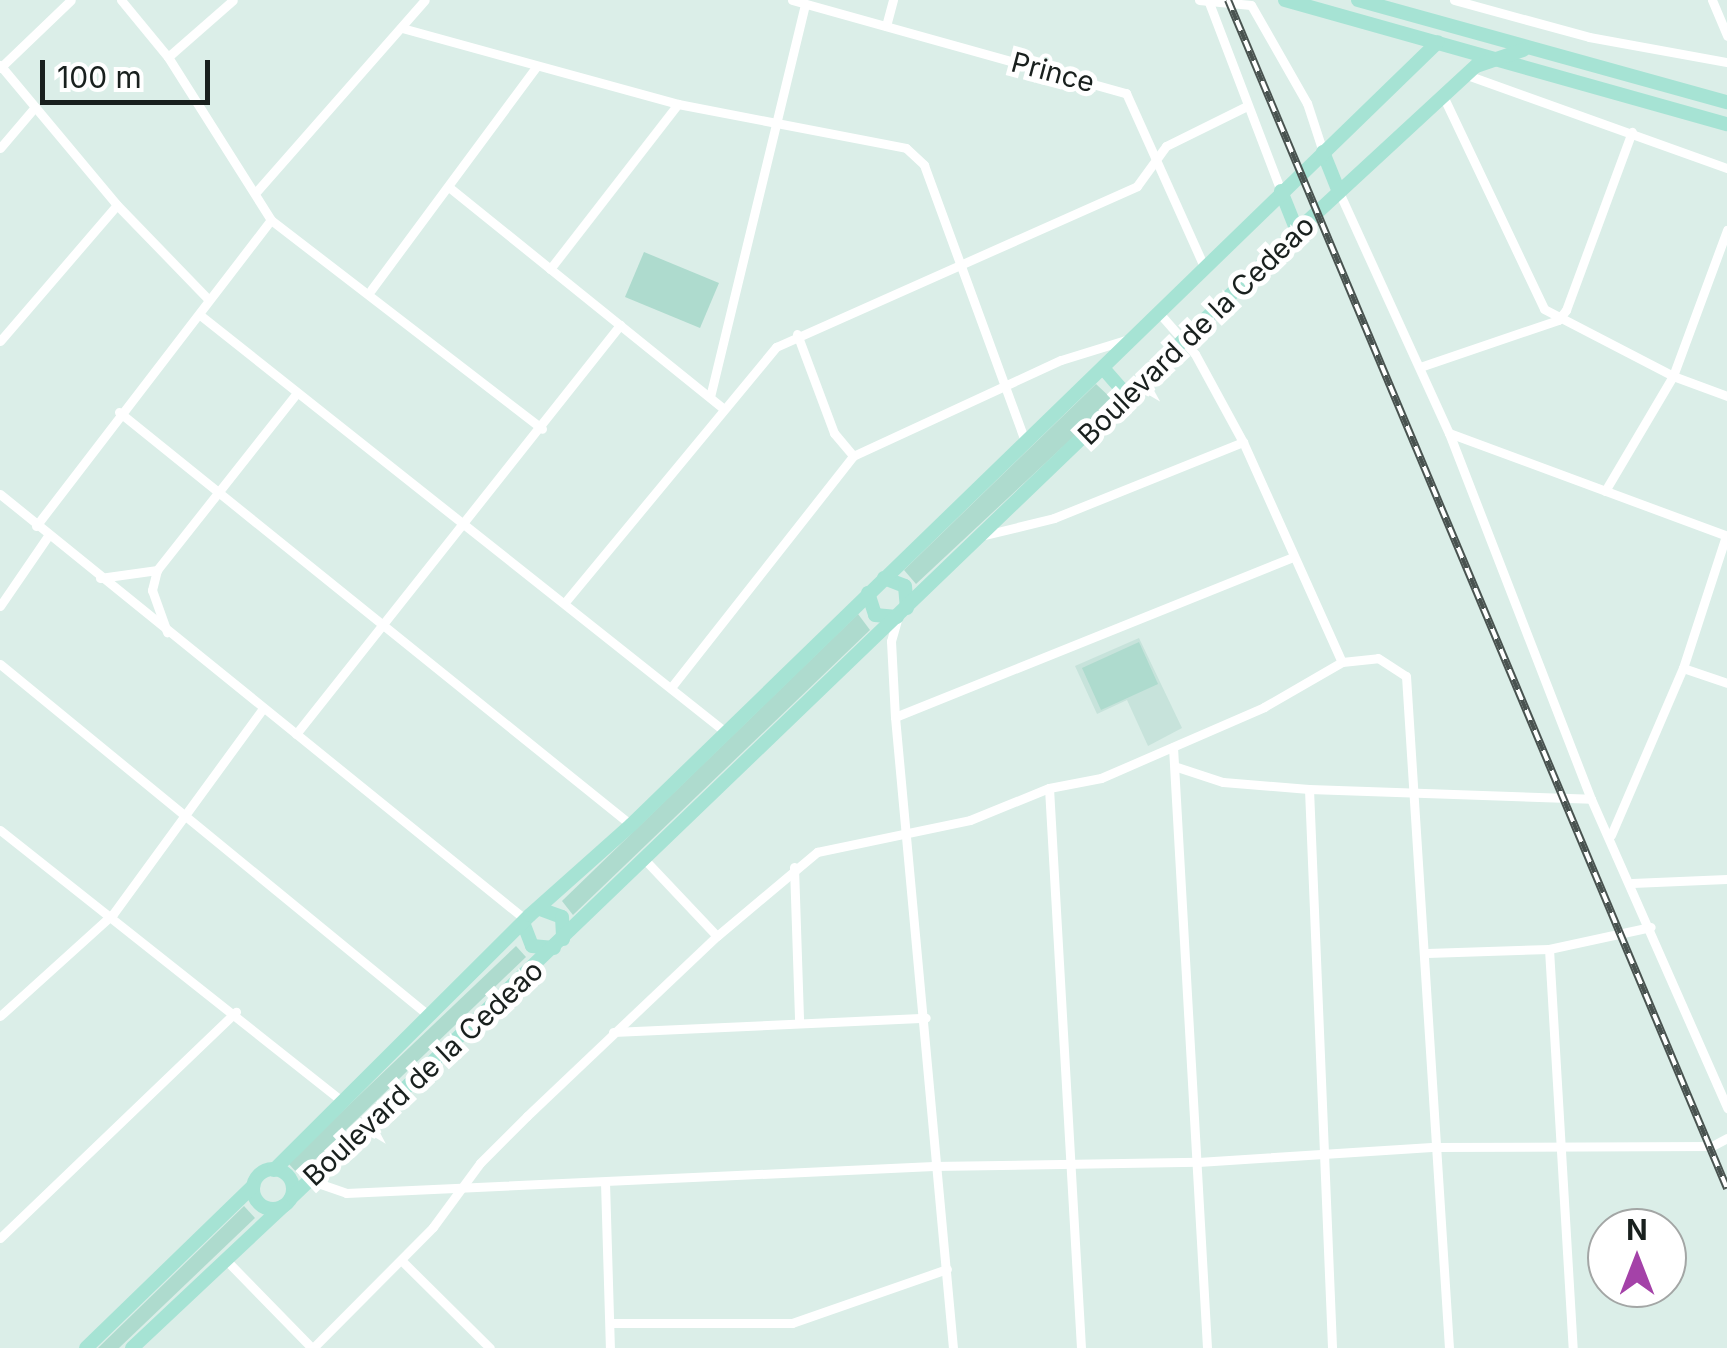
<!DOCTYPE html>
<html>
<head>
<meta charset="utf-8">
<style>
	body { margin:0 }
	#map { position:relative; width:1727px; height:1348px; overflow:hidden; background:#dbeee8; font-family:Inter,sans-serif }
	div>[style] { position:absolute }
	.built>* { inset:0; background:#c7e3db }
	.green>* { inset:0; background:#aedbce }
	.street>* { height:9px; margin:-4.5px; padding:0 4.5px; transform-origin:4.5px; border-radius:4.5px; background:#fff }
	.primary>* { height:14px; margin:-7px; padding:0 7px; transform-origin:7px; border-radius:7px; background:#a6e3d4 }
	.primary>.ring { margin:-7px; padding:0; box-sizing:content-box; background:none; border:14px solid #a6e3d4; border-radius:50% }
	.rail>* { height:8px; margin-top:-4px; transform-origin:0; background:repeating-linear-gradient(90deg,#fff 0 11px,#495350 0 22px); box-sizing:border-box; border-block:2px solid #495350 }
	span { translate:-50% -50%; white-space:nowrap; text-align:center; line-height:1.15; -webkit-text-stroke:10px #fff; paint-order:stroke }
	.street-label { font-size:28px; color:#19201e }
	.north { position:absolute; left:1587px; top:1208px; width:100px; height:100px; box-sizing:border-box; background:#fff; border:2px solid #a3a6a5; border-radius:50%; rotate:0deg; font-size:28px; font-weight:700; line-height:40px; text-align:center; color:#19201e }
	.north::after { content:''; display:block; margin:auto; width:35px; height:45px; background:#a442a8; clip-path:polygon(50% 0,100% 100%,50% 72%,0 100%) }
	.scale { position:absolute; left:40px; top:60px; width:170px; height:45px; box-sizing:border-box; border:5px solid #19201e; border-top:0; padding-left:12px; font-size:30px; line-height:35px; white-space:nowrap; color:#19201e; -webkit-text-stroke:8px #fff; paint-order:stroke }
</style>
</head>
<body>
<div id="map">
	<div class="built">
		<div style="clip-path:polygon(1139px 638px,1182px 728px,1148px 746px,1127px 700px,1097px 714px,1075px 666px)"></div>
	</div>
	<div class="green">
		<div style="clip-path:polygon(644px 252px,719px 283px,700px 328px,625px 297px)"></div>
		<div style="clip-path:polygon(1096px 384px,1113px 400px,916px 584px,904px 570px)"></div>
		<div style="clip-path:polygon(858px 614px,870px 630px,573px 915px,562px 901px)"></div>
		<div style="clip-path:polygon(1139px 642px,1158px 684px,1101px 710px,1082px 668px)"></div>
		<div style="clip-path:polygon(516px 946px,526px 957px,299px 1175px,288px 1163px)"></div>
		<div style="clip-path:polygon(244px 1206px,255px 1218px,119px 1348px,98px 1348px)"></div>
	</div>
	<div class="street">
		<div style="left:121px;top:0;width:74px;rotate:50.5deg"></div>
		<div style="left:168px;top:57px;width:193px;rotate:57.7deg"></div>
		<div style="left:271px;top:220px;width:342px;rotate:37.6deg"></div>
		<div style="left:792px;top:0;width:347px;rotate:15.6deg"></div>
		<div style="left:1126px;top:93px;width:193px;rotate:65.8deg"></div>
		<div style="left:1199px;top:0;width:52px;rotate:5.5deg"></div>
		<div style="left:1251px;top:5px;width:113px;rotate:60.3deg"></div>
		<div style="left:1307px;top:103px;width:52px;rotate:71.9deg"></div>
		<div style="left:1208px;top:0;width:204px;rotate:69.1deg"></div>
		<div style="left:1454px;top:0;width:140px;rotate:15.3deg"></div>
		<div style="left:1589px;top:37px;width:140px;rotate:10.3deg"></div>
		<div style="left:1712px;top:0;width:39px;rotate:67deg"></div>
		<div style="left:886px;top:26px;width:27px;rotate:-75deg"></div>
		<div style="left:402px;top:28px;width:286px;rotate:15.4deg"></div>
		<div style="left:678px;top:104px;width:232px;rotate:10.9deg"></div>
		<div style="left:906px;top:148px;width:25px;rotate:43deg"></div>
		<div style="left:924px;top:165px;width:294px;rotate:69.9deg"></div>
		<div style="left:168px;top:57px;width:86px;rotate:-41.2deg"></div>
		<div style="left:0;top:65px;width:182px;rotate:50.1deg"></div>
		<div style="left:117px;top:205px;width:132px;rotate:45.9deg"></div>
		<div style="left:0;top:68px;width:98px;rotate:-43.8deg"></div>
		<div style="left:1467px;top:75px;width:276px;rotate:19.7deg"></div>
		<div style="left:1444px;top:98px;width:233px;rotate:64.6deg"></div>
		<div style="left:1544px;top:309px;width:145px;rotate:27.4deg"></div>
		<div style="left:1673px;top:376px;width:58px;rotate:20.3deg"></div>
		<div style="left:0;top:148px;width:54px;rotate:-49.5deg"></div>
		<div style="left:450px;top:188px;width:352px;rotate:38.9deg"></div>
		<div style="left:257px;top:191px;width:254px;rotate:-48.7deg"></div>
		<div style="left:1339px;top:192px;width:265px;rotate:65.5deg"></div>
		<div style="left:1449px;top:433px;width:393px;rotate:68.8deg"></div>
		<div style="left:1591px;top:799px;width:338px;rotate:66.2deg"></div>
		<div style="left:550px;top:269px;width:209px;rotate:-52.2deg"></div>
		<div style="left:371px;top:290px;width:277px;rotate:-53.5deg"></div>
		<div style="left:1160px;top:314px;width:53px;rotate:48.8deg"></div>
		<div style="left:1195px;top:354px;width:100px;rotate:61.4deg"></div>
		<div style="left:1243px;top:442px;width:241px;rotate:65.8deg"></div>
		<div style="left:1342px;top:662px;width:36px;rotate:-6deg"></div>
		<div style="left:1378px;top:658px;width:33px;rotate:33deg"></div>
		<div style="left:1406px;top:676px;width:673px;rotate:86.34deg"></div>
		<div style="left:200px;top:315px;width:668px;rotate:38.43deg"></div>
		<div style="left:797px;top:334px;width:106px;rotate:69.5deg"></div>
		<div style="left:834px;top:433px;width:30px;rotate:50deg"></div>
		<div style="left:0;top:341px;width:179px;rotate:-49.3deg"></div>
		<div style="left:1420px;top:367px;width:146px;rotate:-18.8deg"></div>
		<div style="left:1558px;top:320px;width:13px;rotate:-51deg"></div>
		<div style="left:1566px;top:310px;width:190px;rotate:-69.7deg"></div>
		<div style="left:710px;top:397px;width:404px;rotate:-76.4deg"></div>
		<div style="left:119px;top:412px;width:658px;rotate:38.89deg"></div>
		<div style="left:1449px;top:433px;width:296px;rotate:20.3deg"></div>
		<div style="left:1605px;top:491px;width:134px;rotate:-59.4deg"></div>
		<div style="left:1673px;top:376px;width:156px;rotate:-69.7deg"></div>
		<div style="left:0;top:494px;width:677px;rotate:39deg"></div>
		<div style="left:36px;top:526px;width:386px;rotate:-52.5deg"></div>
		<div style="left:985px;top:535px;width:71px;rotate:-13.8deg"></div>
		<div style="left:1054px;top:518px;width:204px;rotate:-21.9deg"></div>
		<div style="left:157px;top:570px;width:21px;rotate:104deg"></div>
		<div style="left:152px;top:590px;width:45px;rotate:70.3deg"></div>
		<div style="left:100px;top:578px;width:58px;rotate:-8deg"></div>
		<div style="left:157px;top:570px;width:223px;rotate:-51.7deg"></div>
		<div style="left:566px;top:601px;width:330px;rotate:-50.4deg"></div>
		<div style="left:776px;top:347px;width:395px;rotate:-24deg"></div>
		<div style="left:1137px;top:186px;width:49px;rotate:-54.1deg"></div>
		<div style="left:1166px;top:146px;width:90px;rotate:-26.3deg"></div>
		<div style="left:0;top:606px;width:85px;rotate:-55.6deg"></div>
		<div style="left:897px;top:620px;width:22px;rotate:106deg"></div>
		<div style="left:891px;top:641px;width:76px;rotate:87deg"></div>
		<div style="left:895px;top:717px;width:634px;rotate:84.75deg"></div>
		<div style="left:0;top:664px;width:554px;rotate:39.35deg"></div>
		<div style="left:1683px;top:668px;width:46px;rotate:18.8deg"></div>
		<div style="left:673px;top:685px;width:291px;rotate:-51.8deg"></div>
		<div style="left:853px;top:456px;width:229px;rotate:-24.8deg"></div>
		<div style="left:1061px;top:360px;width:71px;rotate:-17.2deg"></div>
		<div style="left:895px;top:717px;width:426px;rotate:-21.9deg"></div>
		<div style="left:296px;top:734px;width:522px;rotate:-51.61deg"></div>
		<div style="left:1173px;top:747px;width:602px;rotate:86.76deg"></div>
		<div style="left:1177px;top:767px;width:48px;rotate:18.1deg"></div>
		<div style="left:1223px;top:782px;width:86px;rotate:4.7deg"></div>
		<div style="left:1309px;top:789px;width:282px;rotate:2deg"></div>
		<div style="left:1049px;top:788px;width:561px;rotate:86.73deg"></div>
		<div style="left:1309px;top:789px;width:559px;rotate:87.64deg"></div>
		<div style="left:0;top:830px;width:435px;rotate:38.4deg"></div>
		<div style="left:1611px;top:835px;width:182px;rotate:-66.7deg"></div>
		<div style="left:1683px;top:668px;width:139px;rotate:-72deg"></div>
		<div style="left:646px;top:861px;width:103px;rotate:46.6deg"></div>
		<div style="left:794px;top:867px;width:153px;rotate:88.1deg"></div>
		<div style="left:1632px;top:883px;width:95px;rotate:-2.4deg"></div>
		<div style="left:1549px;top:949px;width:400px;rotate:86.6deg"></div>
		<div style="left:1427px;top:953px;width:122px;rotate:-1.9deg"></div>
		<div style="left:1549px;top:949px;width:104px;rotate:-12.2deg"></div>
		<div style="left:0;top:1016px;width:152px;rotate:-42.1deg"></div>
		<div style="left:113px;top:914px;width:253px;rotate:-53.9deg"></div>
		<div style="left:613px;top:1032px;width:313px;rotate:-2.6deg"></div>
		<div style="left:309px;top:1180px;width:39px;rotate:19deg"></div>
		<div style="left:346px;top:1193px;width:588px;rotate:-2.63deg"></div>
		<div style="left:933px;top:1166px;width:265px;rotate:-0.9deg"></div>
		<div style="left:1198px;top:1162px;width:234px;rotate:-3.7deg"></div>
		<div style="left:1432px;top:1147px;width:280px;rotate:-0.2deg"></div>
		<div style="left:1712px;top:1146px;width:17px;rotate:-28deg"></div>
		<div style="left:605px;top:1182px;width:166px;rotate:88.3deg"></div>
		<div style="left:0;top:1238px;width:327px;rotate:-43.8deg"></div>
		<div style="left:225px;top:1259px;width:124px;rotate:45.7deg"></div>
		<div style="left:401px;top:1260px;width:125px;rotate:44.7deg"></div>
		<div style="left:610px;top:1323px;width:182px"></div>
		<div style="left:792px;top:1323px;width:164px;rotate:-19.2deg"></div>
		<div style="left:313px;top:1348px;width:170px;rotate:-45.2deg"></div>
		<div style="left:433px;top:1227px;width:79px;rotate:-53.7deg"></div>
		<div style="left:480px;top:1163px;width:66px;rotate:-45deg"></div>
		<div style="left:527px;top:1116px;width:262px;rotate:-43.5deg"></div>
		<div style="left:717px;top:936px;width:131px;rotate:-40deg"></div>
		<div style="left:817px;top:852px;width:156px;rotate:-11.8deg"></div>
		<div style="left:970px;top:820px;width:85px;rotate:-22.1deg"></div>
		<div style="left:1049px;top:788px;width:53px;rotate:-10.9deg"></div>
		<div style="left:1101px;top:778px;width:178px;rotate:-23.5deg"></div>
		<div style="left:1264px;top:707px;width:90px;rotate:-30deg"></div>
	</div>
	<div class="primary">
		<div style="left:1285px;top:0;width:459px;rotate:15.7deg"></div>
		<div style="left:1358px;top:0;width:383px;rotate:15.5deg"></div>
		<div style="left:1323px;top:152px;width:43px;rotate:68.2deg"></div>
		<div style="left:1281px;top:191px;width:43px;rotate:68.2deg"></div>
		<div style="left:1103px;top:368px;width:38px;rotate:49deg"></div>
		<div style="left:884px;top:578px;width:22px;rotate:21deg"></div>
		<div style="left:905px;top:586px;width:22px;rotate:85deg"></div>
		<div style="left:868px;top:593px;width:23px;rotate:72deg"></div>
		<div style="left:875px;top:615px;width:22px;rotate:5deg"></div>
		<div style="left:540px;top:909px;width:23px;rotate:20deg"></div>
		<div style="left:562px;top:917px;width:22px;rotate:87deg"></div>
		<div style="left:524px;top:925px;width:22px;rotate:69deg"></div>
		<div style="left:532px;top:946px;width:22px;rotate:5deg"></div>
		<div class="ring" style="left:253px;top:1169px;width:26px;height:26px"></div>
		<div style="left:274px;top:1170px;width:361px;rotate:-44.9deg"></div>
		<div style="left:530px;top:915px;width:135px;rotate:-41.7deg"></div>
		<div style="left:631px;top:825px;width:1124px;rotate:-44.14deg"></div>
		<div style="left:291px;top:1198px;width:1395px;rotate:-43.87deg"></div>
		<div style="left:1297px;top:231px;width:243px;rotate:-42.7deg"></div>
		<div style="left:1476px;top:66px;width:50px;rotate:-18.8deg"></div>
		<div style="left:86px;top:1348px;width:233px;rotate:-44.1deg"></div>
		<div style="left:132px;top:1348px;width:207px;rotate:-43.2deg"></div>
	</div>
	<div class="rail">
		<div style="left:1228px;top:0;width:1289px;rotate:67.22deg"></div>
	</div>
	<div class="street-label">
		<span style="left:1053px;top:72px;rotate:15deg">Prince</span>
		<span style="left:1196px;top:330px;rotate:-44deg">Boulevard de la Cedeao</span>
		<span style="left:423px;top:1073px;rotate:-43deg">Boulevard de la Cedeao</span>
	</div>
	<div class="north">N</div>
	<div class="scale">100 m</div>
</div>
</body>
</html>
